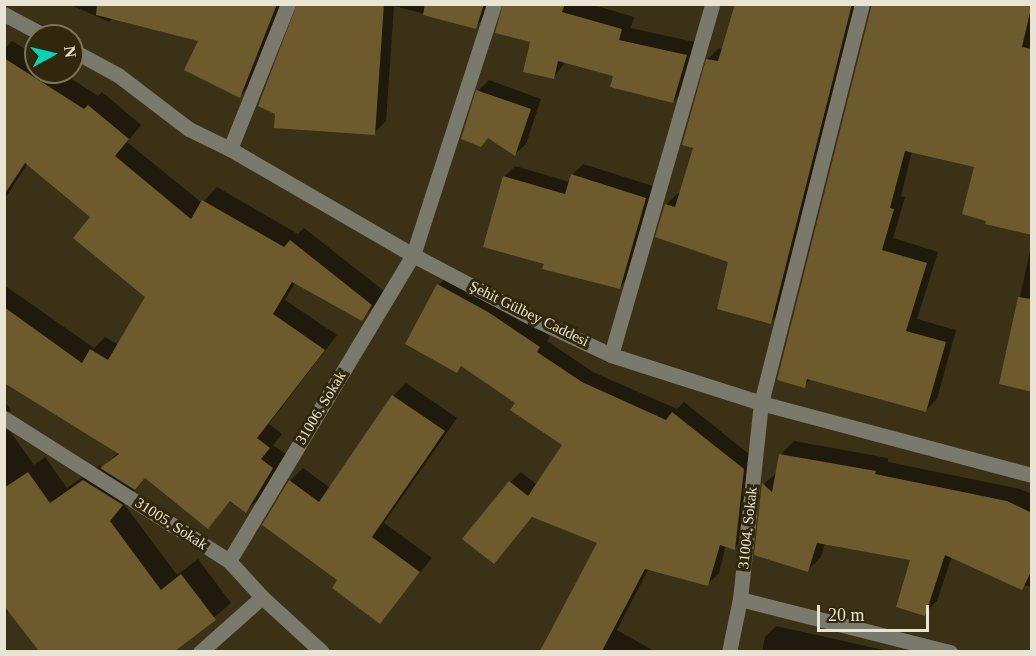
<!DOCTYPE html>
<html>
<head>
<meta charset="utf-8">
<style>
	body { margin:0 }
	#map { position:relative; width:1036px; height:656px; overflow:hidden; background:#3b3116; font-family:"Times New Roman",serif }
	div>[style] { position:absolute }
	.shadow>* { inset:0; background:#0007 }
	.building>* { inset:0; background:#6d5b2d }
	.minor>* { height:15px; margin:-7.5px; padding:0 7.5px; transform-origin:7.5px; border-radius:7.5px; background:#7b796c }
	span { translate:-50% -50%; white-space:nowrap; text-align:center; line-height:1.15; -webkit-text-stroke:6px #31270c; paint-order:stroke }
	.street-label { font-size:15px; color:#eae4d4 }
	.frame { position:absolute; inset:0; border:6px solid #eae4d4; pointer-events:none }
	.north { position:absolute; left:24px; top:24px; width:60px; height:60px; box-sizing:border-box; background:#31270c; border:2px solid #7b735c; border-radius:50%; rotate:82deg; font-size:16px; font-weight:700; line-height:24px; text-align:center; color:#eae4d4 }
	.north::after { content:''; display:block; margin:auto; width:21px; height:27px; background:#04d5b6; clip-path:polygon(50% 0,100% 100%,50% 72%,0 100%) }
	.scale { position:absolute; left:817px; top:605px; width:112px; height:27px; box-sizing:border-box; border:3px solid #eae4d4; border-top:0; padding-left:8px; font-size:18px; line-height:21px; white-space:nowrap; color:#eae4d4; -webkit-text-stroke:4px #31270c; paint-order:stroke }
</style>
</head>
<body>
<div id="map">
	<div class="shadow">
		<div style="clip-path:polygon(283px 4px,252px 84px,240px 96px,200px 40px,113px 18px,109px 22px,71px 5px)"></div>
		<div style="clip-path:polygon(298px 4px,491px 4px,488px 14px,475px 27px,394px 6px,386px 121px,374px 133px)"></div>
		<div style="clip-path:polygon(505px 4px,590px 4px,634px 17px,631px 28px,699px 43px,685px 89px,673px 102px,615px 75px,566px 61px,553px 78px)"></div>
		<div style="clip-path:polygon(736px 4px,860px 4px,782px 310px,771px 322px,730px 261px,666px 205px,678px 193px,680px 194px,695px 147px,708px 59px,719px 48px,723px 49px)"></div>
		<div style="clip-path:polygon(872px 4px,1032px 4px,1032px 234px,976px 166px,912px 151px,901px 196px,905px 197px,893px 238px,938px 252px,917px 319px,956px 330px,937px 399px,925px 411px,812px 378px,804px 386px)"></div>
		<div style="clip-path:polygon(12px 41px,36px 56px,36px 72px,61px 72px,98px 96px,102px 92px,141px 125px,127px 142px,202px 203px,217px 187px,298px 234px,304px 228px,384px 291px,375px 305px,362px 319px,295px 283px,285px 300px,337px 335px,269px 424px,282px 434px,273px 445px,286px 454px,260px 498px,246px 511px,231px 500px,208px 527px,146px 477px,124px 504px,177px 575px,198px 559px,231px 603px,173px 652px,41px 652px,10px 610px,4px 614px,4px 423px,34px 465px,45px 457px,67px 488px,100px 465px,103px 467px,119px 452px,4px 382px,4px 285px,94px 348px,105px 337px,119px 345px,147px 296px,92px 217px,28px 163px,4px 200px,4px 49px)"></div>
		<div style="clip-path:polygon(489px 80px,541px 99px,526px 144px,515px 154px,489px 137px,481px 145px,478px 91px)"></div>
		<div style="clip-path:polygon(583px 164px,656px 187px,630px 277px,619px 288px,546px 263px,504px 177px,515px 166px,570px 182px,572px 175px)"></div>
		<div style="clip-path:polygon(1032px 242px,1032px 390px,1001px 383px)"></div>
		<div style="clip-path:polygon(449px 274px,499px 301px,550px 336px,547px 341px,593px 372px,677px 409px,684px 402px,754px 458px,746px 537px,735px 548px,726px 545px,719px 573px,708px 584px,649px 568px,617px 630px,656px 652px,542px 652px,599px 542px,533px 516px,494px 562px,510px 482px,521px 472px,537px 485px,564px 444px,517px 402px,462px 366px,457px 371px,439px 285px)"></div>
		<div style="clip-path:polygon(406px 383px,457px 418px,384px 523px,432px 558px,380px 622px,339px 580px,264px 525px,290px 481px,303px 468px,330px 488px,393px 396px)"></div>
		<div style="clip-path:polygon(4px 401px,11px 410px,4px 419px)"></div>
		<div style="clip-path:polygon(794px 441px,888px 458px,888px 462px,1020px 489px,1032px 494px,1032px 587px,1025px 585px,1022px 589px,952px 556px,937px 601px,924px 614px,912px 559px,825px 543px,821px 557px,808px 570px,756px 554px,764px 484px,777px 472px,781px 454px)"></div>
		<div style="clip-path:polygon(776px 626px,884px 650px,883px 652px,762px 652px,765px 637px)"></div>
	</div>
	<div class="building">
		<div style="clip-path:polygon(97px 4px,277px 4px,240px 98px,184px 70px,198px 41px,96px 15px)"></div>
		<div style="clip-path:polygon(297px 4px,384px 4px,375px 135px,274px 128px,275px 114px,258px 106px)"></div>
		<div style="clip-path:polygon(425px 4px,484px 4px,476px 29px,423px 15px)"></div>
		<div style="clip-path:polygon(503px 4px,565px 4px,562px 12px,622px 29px,619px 40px,687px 55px,673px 103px,610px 87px,613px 76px,558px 61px,554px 79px,523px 72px,530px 42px,495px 33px)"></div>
		<div style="clip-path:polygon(735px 4px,852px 4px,771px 324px,717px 309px,728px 262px,655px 237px,665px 204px,675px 207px,693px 148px,682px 145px,706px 59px,718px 61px)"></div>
		<div style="clip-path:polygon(872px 4px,1032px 4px,1022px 47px,1032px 49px,1032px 235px,985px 224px,986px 221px,962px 214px,974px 167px,905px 151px,890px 208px,894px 209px,882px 250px,927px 263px,906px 331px,946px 342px,926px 412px,807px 379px,805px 388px,777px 380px)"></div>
		<div style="clip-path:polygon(4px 58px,84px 109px,88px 105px,129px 139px,115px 156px,191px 219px,202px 200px,284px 247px,290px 240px,372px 305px,362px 321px,292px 282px,273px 314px,325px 350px,257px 438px,270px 448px,261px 459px,273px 468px,246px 513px,230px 501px,208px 529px,145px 478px,135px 490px,100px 468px,119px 454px,4px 383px,4px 307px,82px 363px,90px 349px,108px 360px,145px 297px,73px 238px,90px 217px,25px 163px,4px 195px)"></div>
		<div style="clip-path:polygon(476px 90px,531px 109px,515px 156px,488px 138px,481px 147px,461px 139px)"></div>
		<div style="clip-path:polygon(571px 174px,646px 198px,620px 289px,542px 269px,544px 264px,483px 247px,503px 176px,565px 194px)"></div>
		<div style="clip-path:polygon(437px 284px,488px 312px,540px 347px,537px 352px,582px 382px,666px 420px,672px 412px,744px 469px,735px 550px,720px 545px,708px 586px,645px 569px,602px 651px,540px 651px,597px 543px,532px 517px,494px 564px,462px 539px,509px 481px,528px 496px,562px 445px,510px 410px,515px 403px,461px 366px,457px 373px,405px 344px)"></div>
		<div style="clip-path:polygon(1018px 297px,1032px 299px,1032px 392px,999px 384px)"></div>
		<div style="clip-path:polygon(392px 395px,445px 431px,372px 537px,420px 572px,380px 624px,332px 588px,337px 580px,262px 525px,289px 480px,319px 502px)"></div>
		<div style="clip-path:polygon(779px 454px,876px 471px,875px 474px,1007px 501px,1032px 513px,1032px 570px,1022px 590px,945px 555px,925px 616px,896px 607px,910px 560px,817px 543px,808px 572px,754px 555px,762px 483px,772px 492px)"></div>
		<div style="clip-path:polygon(28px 472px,50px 503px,83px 480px,123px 505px,110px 521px,161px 590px,181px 574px,216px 620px,175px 651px,39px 651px,4px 606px,4px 488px)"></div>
	</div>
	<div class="minor">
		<div style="left:4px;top:14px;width:47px;rotate:28.2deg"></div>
		<div style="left:72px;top:50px;width:52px;rotate:28.5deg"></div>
		<div style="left:118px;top:75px;width:89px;rotate:37.3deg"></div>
		<div style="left:189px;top:129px;width:46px;rotate:26deg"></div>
		<div style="left:230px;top:149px;width:211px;rotate:30.1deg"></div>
		<div style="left:413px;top:255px;width:139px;rotate:27.9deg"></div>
		<div style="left:536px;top:320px;width:83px;rotate:25deg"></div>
		<div style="left:611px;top:355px;width:157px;rotate:17.7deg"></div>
		<div style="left:761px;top:403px;width:280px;rotate:14.9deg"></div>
		<div style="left:230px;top:149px;width:156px;rotate:-68.2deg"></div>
		<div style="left:611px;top:355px;width:365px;rotate:-73.9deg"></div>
		<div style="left:4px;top:418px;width:267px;rotate:32.4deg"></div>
		<div style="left:229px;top:561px;width:49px;rotate:47.5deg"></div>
		<div style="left:262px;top:597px;width:81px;rotate:42.5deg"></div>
		<div style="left:229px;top:561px;width:357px;rotate:-59deg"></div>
		<div style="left:413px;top:255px;width:264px;rotate:-72.1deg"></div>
		<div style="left:740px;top:599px;width:217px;rotate:14.2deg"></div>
		<div style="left:200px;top:652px;width:83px;rotate:-41.6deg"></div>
		<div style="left:729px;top:652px;width:54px;rotate:-78.3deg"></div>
		<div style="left:740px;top:599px;width:197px;rotate:-83.9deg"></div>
		<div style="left:761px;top:403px;width:412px;rotate:-75.8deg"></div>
	</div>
	<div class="street-label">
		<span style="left:529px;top:314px;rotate:26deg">Şehit Gülbey Caddesi</span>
		<span style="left:321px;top:408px;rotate:-59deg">31006. Sokak</span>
		<span style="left:171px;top:524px;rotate:33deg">31005. Sokak</span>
		<span style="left:748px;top:528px;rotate:-84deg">31004. Sokak</span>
	</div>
	<div class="frame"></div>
	<div class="north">N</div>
	<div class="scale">20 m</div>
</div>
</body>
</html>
